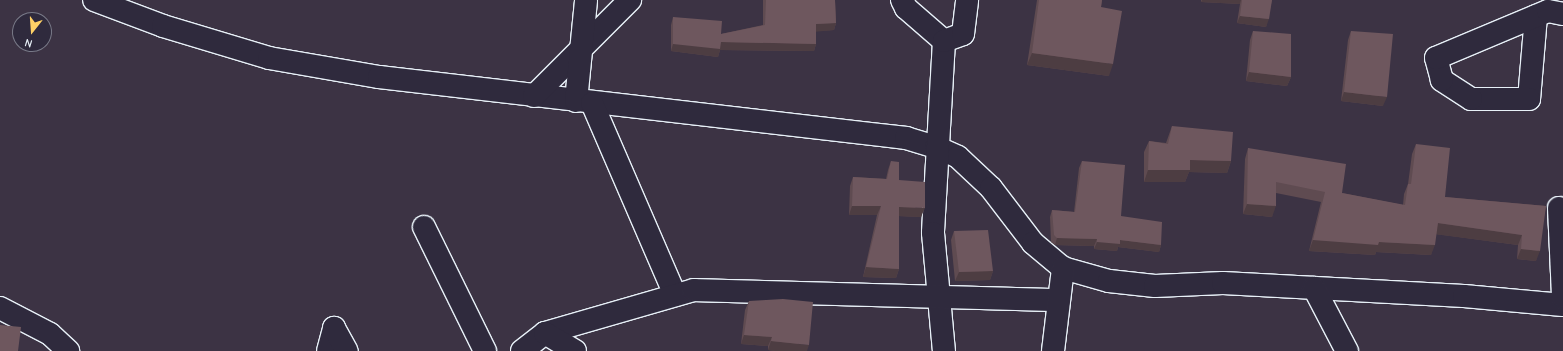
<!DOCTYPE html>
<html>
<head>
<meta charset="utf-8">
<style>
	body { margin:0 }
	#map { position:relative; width:1563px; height:351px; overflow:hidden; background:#3c3344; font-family:"Comic Neue",sans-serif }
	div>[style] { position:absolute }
	.roads { filter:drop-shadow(1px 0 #e8f1f8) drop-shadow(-1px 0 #e8f1f8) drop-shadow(0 1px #e8f1f8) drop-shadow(0 -1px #e8f1f8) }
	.minor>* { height:22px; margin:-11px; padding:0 11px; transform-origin:11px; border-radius:11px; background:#2f2a3d }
	.wall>* { inset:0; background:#5f4b51 }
	.shaded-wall>* { inset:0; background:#4d3d42 }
	.building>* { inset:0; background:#6e575e }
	span { translate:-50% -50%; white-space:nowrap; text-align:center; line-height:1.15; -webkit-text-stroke:3px #2f2a3d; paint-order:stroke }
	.north { position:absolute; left:12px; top:12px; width:40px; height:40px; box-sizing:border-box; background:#2f2a3d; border:1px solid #797a88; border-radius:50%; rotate:197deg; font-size:11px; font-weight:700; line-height:16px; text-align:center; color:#e8f1f8 }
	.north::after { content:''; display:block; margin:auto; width:14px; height:18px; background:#ffd166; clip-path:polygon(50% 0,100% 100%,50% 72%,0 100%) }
</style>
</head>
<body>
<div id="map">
	<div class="roads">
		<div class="minor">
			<div style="left:94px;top:0;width:74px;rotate:20.6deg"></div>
			<div style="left:163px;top:26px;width:111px;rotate:16.8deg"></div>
			<div style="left:269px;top:58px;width:112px;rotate:9.8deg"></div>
			<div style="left:379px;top:77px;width:531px;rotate:6.6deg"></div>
			<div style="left:906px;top:138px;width:31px;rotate:17deg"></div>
			<div style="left:936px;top:147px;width:24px;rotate:24deg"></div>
			<div style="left:958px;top:157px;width:45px;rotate:43.2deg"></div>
			<div style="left:991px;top:188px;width:69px;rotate:52.6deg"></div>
			<div style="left:1033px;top:243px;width:39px;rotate:40deg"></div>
			<div style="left:1063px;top:268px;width:48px;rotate:15.8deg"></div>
			<div style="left:1109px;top:281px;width:46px;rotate:6.2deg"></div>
			<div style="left:1155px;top:286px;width:68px;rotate:-2.5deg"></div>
			<div style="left:1223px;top:283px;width:241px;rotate:3.1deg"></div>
			<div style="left:1464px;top:296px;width:99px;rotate:5.2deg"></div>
			<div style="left:902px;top:0;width:9px;rotate:63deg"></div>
			<div style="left:906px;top:8px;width:50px;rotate:41deg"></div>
			<div style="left:1536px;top:16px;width:83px;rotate:94.8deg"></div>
			<div style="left:1529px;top:99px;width:58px;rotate:180deg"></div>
			<div style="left:1471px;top:99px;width:35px;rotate:-147deg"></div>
			<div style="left:1442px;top:80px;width:23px;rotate:-105deg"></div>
			<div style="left:1436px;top:58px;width:121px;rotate:-22.8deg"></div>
			<div style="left:1548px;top:11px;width:15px;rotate:11deg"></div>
			<div style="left:944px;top:41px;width:192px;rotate:93.3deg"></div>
			<div style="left:933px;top:233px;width:119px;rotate:84.7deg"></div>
			<div style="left:944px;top:41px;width:20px;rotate:-20deg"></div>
			<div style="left:963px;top:34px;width:34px;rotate:-83deg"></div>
			<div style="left:534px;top:96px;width:136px;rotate:-45deg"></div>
			<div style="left:576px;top:101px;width:101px;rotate:-84.3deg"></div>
			<div style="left:592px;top:103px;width:209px;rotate:66.6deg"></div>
			<div style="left:1559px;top:208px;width:89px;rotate:87.4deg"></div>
			<div style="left:424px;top:227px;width:138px;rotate:63.8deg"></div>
			<div style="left:1314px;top:288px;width:71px;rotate:62.4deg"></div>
			<div style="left:0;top:308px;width:56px;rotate:27.5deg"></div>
			<div style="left:50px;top:334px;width:25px;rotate:43deg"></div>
			<div style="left:545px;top:333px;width:155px;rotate:-16.1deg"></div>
			<div style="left:694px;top:290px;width:365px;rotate:1.6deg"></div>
			<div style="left:328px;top:351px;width:24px;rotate:-75deg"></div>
			<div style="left:334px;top:328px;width:26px;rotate:61deg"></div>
			<div style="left:522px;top:351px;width:29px;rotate:-38deg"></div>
			<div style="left:545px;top:333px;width:35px;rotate:31deg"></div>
			<div style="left:1053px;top:351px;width:84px;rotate:-83.1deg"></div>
		</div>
	</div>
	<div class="wall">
		<div style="clip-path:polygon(763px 0,835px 0,836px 23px,834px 30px,816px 31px,816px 44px,814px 51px,720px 50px,718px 57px,671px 51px,671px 25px,673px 17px,721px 34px,763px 25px)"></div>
		<div style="clip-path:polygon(1037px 0,1102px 0,1101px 7px,1109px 76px,1027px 65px)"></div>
		<div style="clip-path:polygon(1201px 0,1272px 0,1266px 27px,1237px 23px,1240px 4px,1201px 2px)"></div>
		<div style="clip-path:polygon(1253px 31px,1291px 77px,1287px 86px,1246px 81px,1250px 40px)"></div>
		<div style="clip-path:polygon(1351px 31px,1383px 106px,1341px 101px,1348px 40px)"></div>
		<div style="clip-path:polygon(1172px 126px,1231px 161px,1227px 173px,1189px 172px,1185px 182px,1144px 182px,1144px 152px,1149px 141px,1166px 143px)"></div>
		<div style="clip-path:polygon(1416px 144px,1445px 197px,1546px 206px,1536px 261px,1517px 259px,1518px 245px,1436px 234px,1431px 255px,1376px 252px,1375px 255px,1309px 251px,1321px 202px,1276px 193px,1272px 217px,1243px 214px,1245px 159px,1248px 148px,1342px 193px,1403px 205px,1404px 194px,1408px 184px,1412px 154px)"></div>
		<div style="clip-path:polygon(891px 161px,899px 180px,921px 217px,899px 216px,899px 269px,896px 278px,863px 277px,877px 215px,849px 215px,850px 186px,853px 177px,886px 179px,888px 170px)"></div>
		<div style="clip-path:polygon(1082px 161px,1121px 216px,1161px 245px,1159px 252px,1118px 247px,1117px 251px,1094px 249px,1094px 246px,1055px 245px,1051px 242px,1050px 217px,1052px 210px,1074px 212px,1079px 168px)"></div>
		<div style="clip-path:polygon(954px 231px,993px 271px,990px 280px,955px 281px,951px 240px)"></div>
		<div style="clip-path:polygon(749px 301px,807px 351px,776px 351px,768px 350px,768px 346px,741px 344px,745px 310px)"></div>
	</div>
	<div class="shaded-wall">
		<div style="clip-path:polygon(1202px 0,1241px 0,1240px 4px,1201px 2px)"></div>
		<div style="clip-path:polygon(1240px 16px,1269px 19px,1266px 27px,1237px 23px)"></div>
		<div style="clip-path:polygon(836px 23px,834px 30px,813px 32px,816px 24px)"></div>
		<div style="clip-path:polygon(721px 42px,816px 44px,814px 51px,720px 50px,718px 57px,671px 51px,673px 44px)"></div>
		<div style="clip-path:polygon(1032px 53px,1113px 64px,1109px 76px,1027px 65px)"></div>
		<div style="clip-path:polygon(1249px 72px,1291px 77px,1287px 86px,1246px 81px)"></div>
		<div style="clip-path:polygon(1344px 92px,1387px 97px,1383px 106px,1341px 101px)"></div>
		<div style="clip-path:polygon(1190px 160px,1231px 161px,1227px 173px,1189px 172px,1185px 182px,1144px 182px,1148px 170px)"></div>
		<div style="clip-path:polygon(1247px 204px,1276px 206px,1272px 217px,1243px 214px)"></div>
		<div style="clip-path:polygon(852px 206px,881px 206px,877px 215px,849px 215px)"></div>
		<div style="clip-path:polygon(899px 207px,925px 208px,921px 217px,896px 216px)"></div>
		<div style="clip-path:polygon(1438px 223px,1522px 235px,1518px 245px,1434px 234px)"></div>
		<div style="clip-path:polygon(1057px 238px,1097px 239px,1094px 246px,1055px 245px)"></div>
		<div style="clip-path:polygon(1120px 240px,1161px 245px,1159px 252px,1118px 247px,1117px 251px,1094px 249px,1097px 242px)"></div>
		<div style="clip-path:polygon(1313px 240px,1379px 242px,1435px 245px,1431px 255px,1376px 252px,1375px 255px,1309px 251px)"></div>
		<div style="clip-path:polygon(1521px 249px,1540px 251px,1536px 261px,1517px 259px)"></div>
		<div style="clip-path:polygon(866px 267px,899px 269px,896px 278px,863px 277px)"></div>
		<div style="clip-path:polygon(993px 271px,990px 280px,955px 281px,959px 272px)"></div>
		<div style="clip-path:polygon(744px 335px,772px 337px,768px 346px,741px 344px)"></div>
		<div style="clip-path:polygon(771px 341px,809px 345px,807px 351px,776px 351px,768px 350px)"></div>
	</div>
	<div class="building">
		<div style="clip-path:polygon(766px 0,835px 0,836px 23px,816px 24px,816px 44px,721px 42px,720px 49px,673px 44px,673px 17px,722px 21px,721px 34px,765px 25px)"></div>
		<div style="clip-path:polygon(1039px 0,1102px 0,1101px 7px,1122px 11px,1113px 64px,1032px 53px)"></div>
		<div style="clip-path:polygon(1242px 0,1272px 0,1269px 19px,1240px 16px)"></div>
		<div style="clip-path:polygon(1253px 31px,1291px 34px,1291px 77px,1249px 72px)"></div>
		<div style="clip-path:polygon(1351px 31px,1393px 34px,1387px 97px,1344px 92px)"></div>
		<div style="clip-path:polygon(1172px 126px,1233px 132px,1231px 161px,1190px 160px,1190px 170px,1148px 170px,1149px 141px,1168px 144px)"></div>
		<div style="clip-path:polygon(1416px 144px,1450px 148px,1445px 197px,1546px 206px,1540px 251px,1521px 249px,1522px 235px,1438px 223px,1435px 245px,1379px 242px,1378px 245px,1313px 240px,1325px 192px,1276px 182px,1276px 206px,1247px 204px,1248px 148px,1346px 164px,1342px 193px,1405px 205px,1408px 184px,1411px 184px)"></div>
		<div style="clip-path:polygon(891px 161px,899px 162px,899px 180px,925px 182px,925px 208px,899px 207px,899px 269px,866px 267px,881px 206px,852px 206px,853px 177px,887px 179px)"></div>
		<div style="clip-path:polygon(1082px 161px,1125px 165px,1121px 216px,1162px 222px,1161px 245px,1120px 240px,1120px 244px,1097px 242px,1097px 239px,1057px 238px,1054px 235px,1052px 210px,1075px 212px)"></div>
		<div style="clip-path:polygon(988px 230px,993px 271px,959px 272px,954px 231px)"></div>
		<div style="clip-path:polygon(783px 299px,813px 302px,809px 345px,771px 341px,772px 337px,744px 335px,749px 301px)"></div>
		<div style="clip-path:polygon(0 325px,21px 327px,18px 351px,0 351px)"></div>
	</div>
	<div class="north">N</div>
</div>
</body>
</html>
